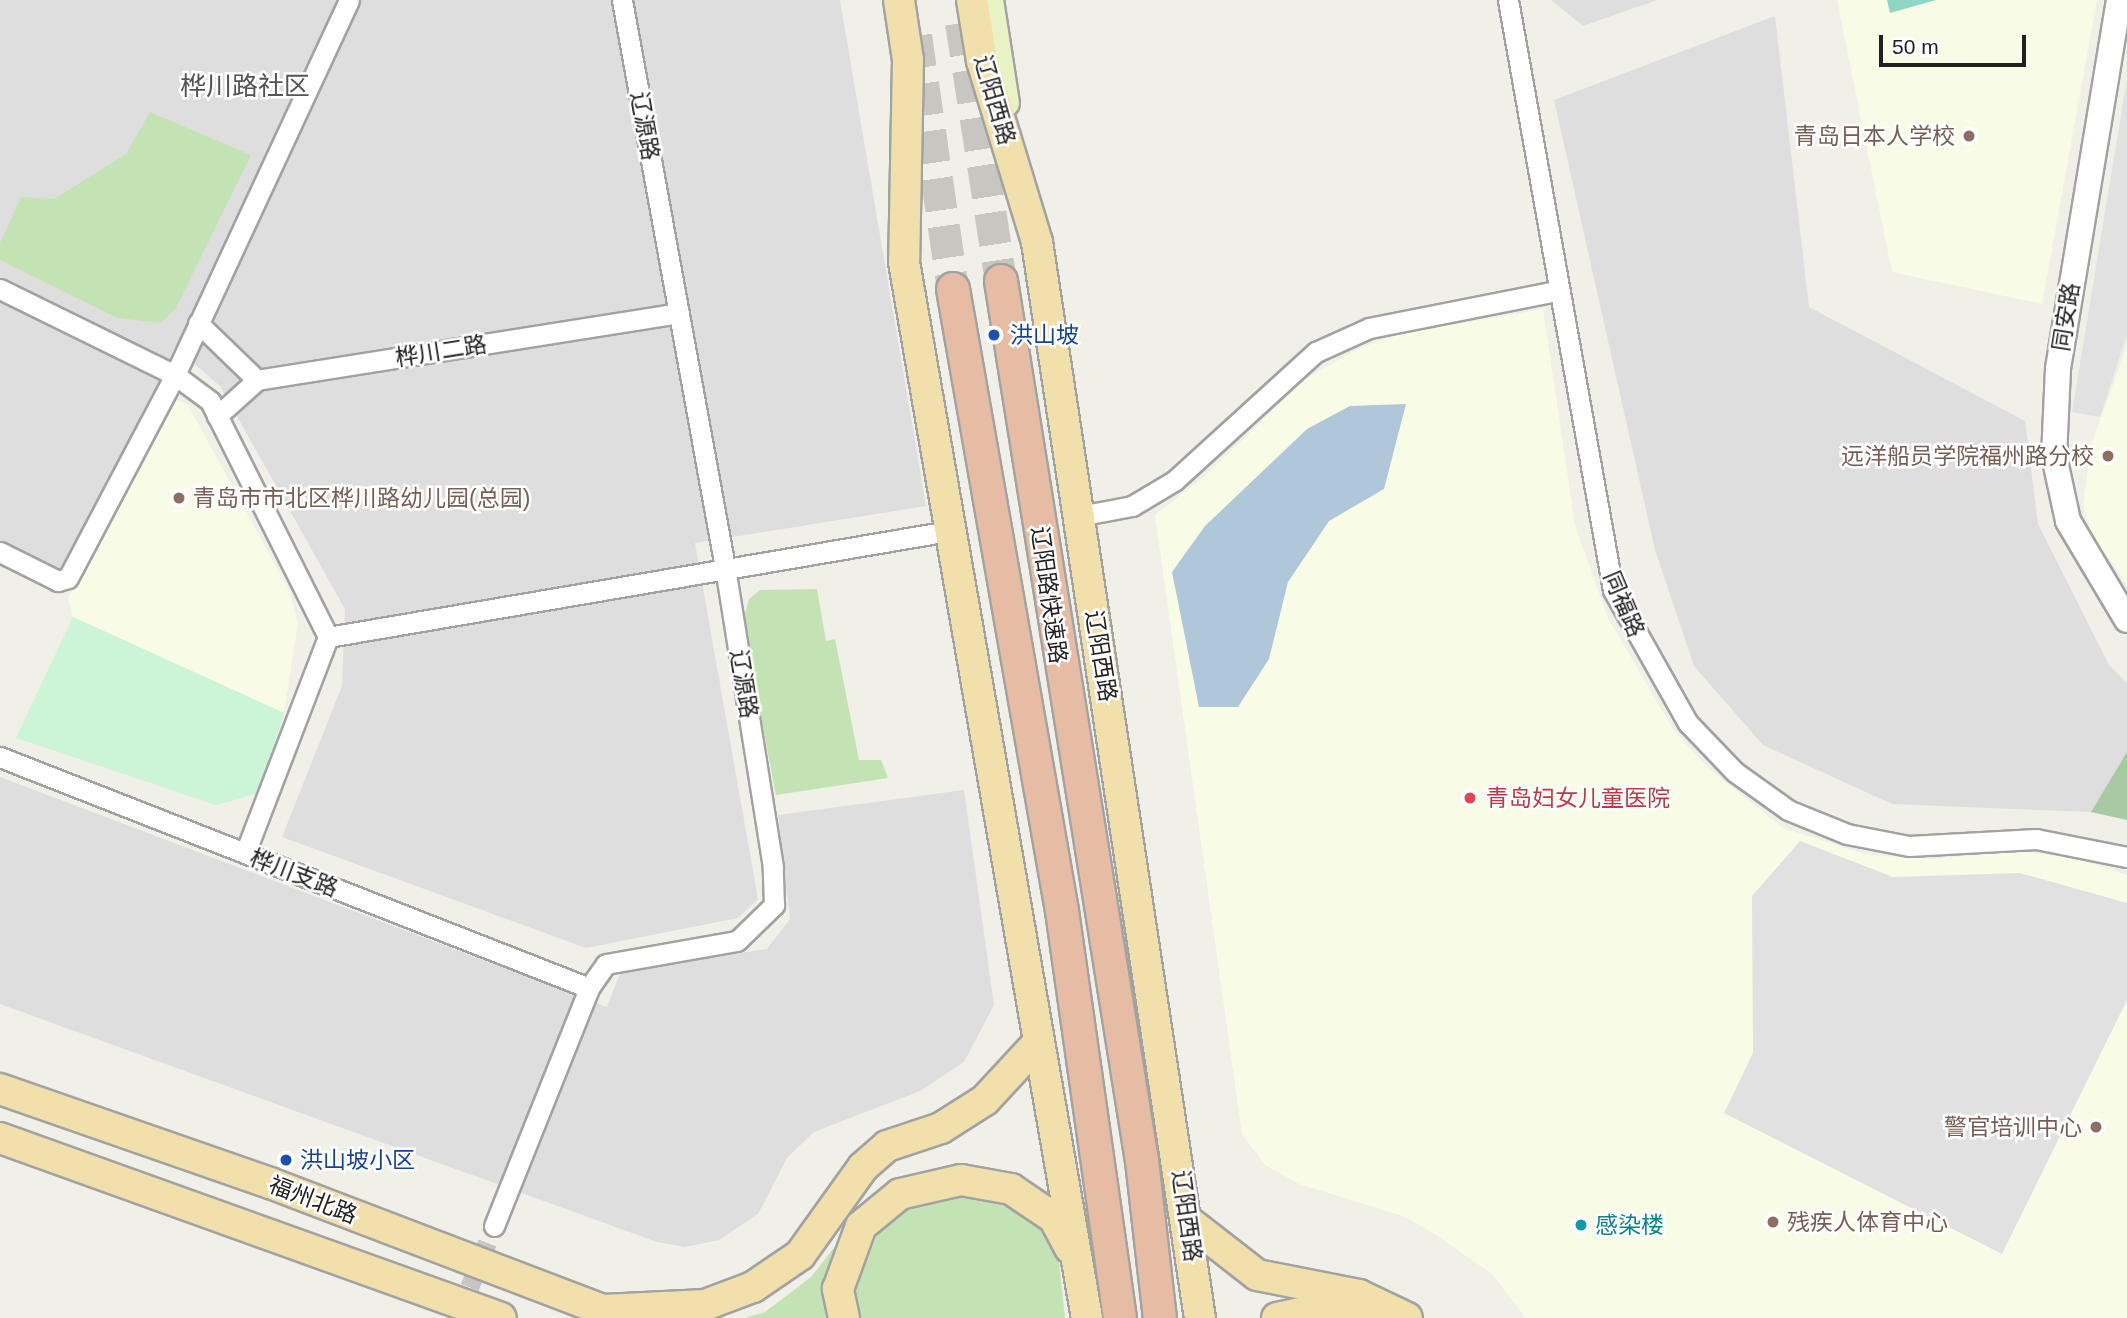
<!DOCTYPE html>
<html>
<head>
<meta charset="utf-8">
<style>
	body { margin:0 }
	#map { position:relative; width:2127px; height:1318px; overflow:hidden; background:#f0efe8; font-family:Arial,"Noto Sans SC",sans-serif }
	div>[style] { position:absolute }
	.residential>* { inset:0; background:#dfdede }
	.education>* { inset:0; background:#f8fce6 }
	.grass>* { inset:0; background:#c4e3b5 }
	.forest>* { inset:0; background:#a7caa2 }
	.park>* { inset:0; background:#ccf4d6 }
	.pitch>* { inset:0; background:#91d5c6 }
	.parking>* { inset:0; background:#e1e1e1 }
	.water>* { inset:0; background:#afc7d8 }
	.minor-tunnel>* { height:19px; margin-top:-9.5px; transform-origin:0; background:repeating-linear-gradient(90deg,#c7c6c0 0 19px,transparent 0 29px) }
	.trunk-tunnel>* { height:32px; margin-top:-16px; transform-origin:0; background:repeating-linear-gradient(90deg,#c7c6c0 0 32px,transparent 0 48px) }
	.roads { filter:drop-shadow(2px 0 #a2a2a2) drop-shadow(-2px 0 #a2a2a2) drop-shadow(0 2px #a2a2a2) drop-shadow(0 -2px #a2a2a2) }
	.minor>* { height:19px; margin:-9.5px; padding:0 9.5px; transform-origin:9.5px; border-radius:9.5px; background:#fff }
	.tertiary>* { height:24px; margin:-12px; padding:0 12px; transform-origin:12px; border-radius:12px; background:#fff }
	.secondary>* { height:28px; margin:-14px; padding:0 14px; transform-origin:14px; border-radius:14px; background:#e8f2c4 }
	.primary>* { height:30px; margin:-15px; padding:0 15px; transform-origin:15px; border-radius:15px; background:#f1dfac }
	.trunk>* { height:32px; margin:-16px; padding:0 16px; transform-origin:16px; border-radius:16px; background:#e7bca4 }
	.dots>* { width:19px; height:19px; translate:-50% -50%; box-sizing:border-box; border:4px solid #fff; border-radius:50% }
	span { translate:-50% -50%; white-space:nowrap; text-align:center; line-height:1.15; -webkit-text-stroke:5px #fff; paint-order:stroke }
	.street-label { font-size:23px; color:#212121 }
	.education-label { font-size:23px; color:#785e54 }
	.right { translate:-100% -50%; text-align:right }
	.left { translate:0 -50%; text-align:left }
	.transit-label { font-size:23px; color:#164399 }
	.health-label { font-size:23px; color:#be3a42 }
	.culture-label { font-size:23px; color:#0d838f }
	.quarter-label { font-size:26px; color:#545454 }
	.scale { position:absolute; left:1879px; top:35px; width:147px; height:32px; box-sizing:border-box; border:4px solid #212121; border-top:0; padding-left:9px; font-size:21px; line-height:24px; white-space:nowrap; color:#212121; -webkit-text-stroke:5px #fff; paint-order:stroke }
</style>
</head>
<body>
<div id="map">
	<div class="residential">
		<div style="clip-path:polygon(0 0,840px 0,926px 506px,695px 543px,758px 899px,738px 918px,586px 948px,282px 837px,342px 686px,345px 609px,220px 386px,175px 347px,57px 594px,0 565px)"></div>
		<div style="clip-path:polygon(1551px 0,1657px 0,1583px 26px)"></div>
		<div style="clip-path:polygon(1775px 16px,1809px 307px,2025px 421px,2038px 524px,2109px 665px,2127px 683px,2127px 752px,2091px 812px,1892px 804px,1763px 745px,1694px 666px,1655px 550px,1554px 100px)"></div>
		<div style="clip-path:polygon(0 777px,607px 1007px,621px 971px,767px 949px,790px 919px,778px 815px,964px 790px,994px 1005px,964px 1062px,920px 1091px,814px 1132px,787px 1158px,758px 1214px,719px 1240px,685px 1247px,657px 1242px,0 1004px)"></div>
	</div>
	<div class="education">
		<div style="clip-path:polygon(1837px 0,2097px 0,2042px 304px,1892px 272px)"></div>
		<div style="clip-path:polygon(1543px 309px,1575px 525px,1608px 618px,1674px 731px,1708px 768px,1783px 828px,1868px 855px,1932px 859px,2017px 851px,2072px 857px,2127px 875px,2127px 1318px,1526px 1318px,1493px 1275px,1441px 1238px,1406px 1217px,1299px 1184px,1265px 1165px,1242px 1134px,1155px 515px,1205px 476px,1305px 379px,1360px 348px,1397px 335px)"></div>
		<div style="clip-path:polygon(2127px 346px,2127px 584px,2092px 535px,2083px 504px,2092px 442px)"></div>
		<div style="clip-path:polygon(170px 396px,188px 405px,290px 592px,298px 623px,284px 713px,73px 617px,68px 598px)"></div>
	</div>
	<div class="grass">
		<div style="clip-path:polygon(150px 112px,251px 155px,176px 308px,161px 323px,117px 318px,0 260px,0 243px,21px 197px,54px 199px,126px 154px)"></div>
		<div style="clip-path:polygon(817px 589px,826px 641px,835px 639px,859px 760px,881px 760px,888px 778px,776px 795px,743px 622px,749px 599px,760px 590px)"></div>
		<div style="clip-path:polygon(959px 1194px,1006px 1199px,1044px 1222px,1058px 1253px,1065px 1318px,860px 1318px,855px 1291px,877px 1235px,907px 1207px)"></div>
		<div style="clip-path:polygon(840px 1240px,830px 1318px,745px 1318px,765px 1312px,811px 1277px)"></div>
	</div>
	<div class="forest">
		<div style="clip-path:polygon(2127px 752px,2127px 820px,2091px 812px)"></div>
	</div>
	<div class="park">
		<div style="clip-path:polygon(73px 617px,284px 713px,259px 793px,216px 805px,16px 738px)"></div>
	</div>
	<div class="pitch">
		<div style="clip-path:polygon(1887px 0,1936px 0,1890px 13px)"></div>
	</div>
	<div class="parking">
		<div style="clip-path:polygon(2127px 79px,2127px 335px,2100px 417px,2072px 412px)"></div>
		<div style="clip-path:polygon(1800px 841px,1893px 877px,2020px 873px,2127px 903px,2127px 1000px,2002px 1254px,1724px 1113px,1753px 1053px,1752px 896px)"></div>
	</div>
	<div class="water">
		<div style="clip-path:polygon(1406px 404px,1384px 489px,1329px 521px,1288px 582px,1269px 659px,1238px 707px,1199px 707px,1172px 572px,1205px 526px,1307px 429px,1350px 406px)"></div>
	</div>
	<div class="minor-tunnel">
		<div style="left:459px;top:1314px;width:95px;rotate:-68.3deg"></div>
	</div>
	<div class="trunk-tunnel">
		<div style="left:961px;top:23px;width:261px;rotate:81.2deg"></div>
		<div style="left:916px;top:36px;width:256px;rotate:81.7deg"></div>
	</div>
	<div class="roads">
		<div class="minor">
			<div style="left:1508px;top:0;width:599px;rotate:79.91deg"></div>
			<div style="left:1613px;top:590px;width:153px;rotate:60.6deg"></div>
			<div style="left:1688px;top:723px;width:68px;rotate:46.2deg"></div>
			<div style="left:1735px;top:772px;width:65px;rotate:35.6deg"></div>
			<div style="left:1788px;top:810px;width:64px;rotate:22.1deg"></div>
			<div style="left:1847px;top:834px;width:63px;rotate:11deg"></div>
			<div style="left:1909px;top:846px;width:127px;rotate:-3.2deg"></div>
			<div style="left:2036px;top:839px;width:93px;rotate:11.2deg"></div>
			<div style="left:0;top:289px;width:195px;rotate:26.2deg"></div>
			<div style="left:175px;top:375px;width:44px;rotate:36.6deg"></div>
			<div style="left:210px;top:401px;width:264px;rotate:63.4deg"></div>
			<div style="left:328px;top:637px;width:231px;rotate:111deg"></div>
			<div style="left:198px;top:323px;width:82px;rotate:44deg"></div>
			<div style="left:217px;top:416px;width:54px;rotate:-42deg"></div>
			<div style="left:257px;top:380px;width:427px;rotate:-9deg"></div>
			<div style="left:1079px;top:516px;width:54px;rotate:-10.7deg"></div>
			<div style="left:1132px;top:506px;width:49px;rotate:-30.8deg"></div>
			<div style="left:1174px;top:481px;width:192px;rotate:-42.3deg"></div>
			<div style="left:1316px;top:352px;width:58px;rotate:-24.4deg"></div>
			<div style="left:1369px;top:328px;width:191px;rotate:-11.2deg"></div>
			<div style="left:0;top:552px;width:65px;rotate:26.6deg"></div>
			<div style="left:58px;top:581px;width:10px;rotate:-17deg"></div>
			<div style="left:68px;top:578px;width:229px;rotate:-62.2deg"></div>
			<div style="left:175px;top:375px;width:413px;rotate:-65.1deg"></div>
			<div style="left:328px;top:637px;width:630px;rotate:-9.69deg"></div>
			<div style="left:0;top:757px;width:633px;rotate:21.41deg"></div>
			<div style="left:494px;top:1226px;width:256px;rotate:-68.2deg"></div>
			<div style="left:589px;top:988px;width:29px;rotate:-55deg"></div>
			<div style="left:606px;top:964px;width:133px;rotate:-10deg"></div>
			<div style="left:737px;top:941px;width:52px;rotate:-44.2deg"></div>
			<div style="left:774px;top:905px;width:38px;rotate:-92deg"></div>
			<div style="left:773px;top:867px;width:298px;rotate:-99.1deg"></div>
			<div style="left:726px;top:573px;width:582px;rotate:-100.29deg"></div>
		</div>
		<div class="tertiary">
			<div style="left:2119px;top:0;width:374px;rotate:99.4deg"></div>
			<div style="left:2058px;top:369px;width:87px;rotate:92.6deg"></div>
			<div style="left:2054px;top:456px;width:66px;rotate:77.8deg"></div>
			<div style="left:2068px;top:521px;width:115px;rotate:59.2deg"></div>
		</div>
		<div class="secondary">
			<div style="left:989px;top:0;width:104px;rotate:81.2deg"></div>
		</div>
		<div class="primary">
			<div style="left:899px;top:0;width:61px;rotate:81.5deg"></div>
			<div style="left:908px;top:60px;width:202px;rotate:91.1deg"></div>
			<div style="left:904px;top:262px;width:1072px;rotate:80.17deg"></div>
			<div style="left:972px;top:0;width:62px;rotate:80.7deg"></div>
			<div style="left:982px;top:61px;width:189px;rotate:73.1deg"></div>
			<div style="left:1037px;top:242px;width:1088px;rotate:81.39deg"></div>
			<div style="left:0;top:1089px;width:286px;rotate:19.2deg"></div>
			<div style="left:270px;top:1183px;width:378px;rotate:20.9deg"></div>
			<div style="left:0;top:1138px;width:532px;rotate:19.76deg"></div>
			<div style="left:1189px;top:1222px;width:86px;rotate:37.9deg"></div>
			<div style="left:1257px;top:1275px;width:104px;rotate:11.1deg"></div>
			<div style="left:1359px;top:1295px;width:53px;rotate:25.6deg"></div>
			<div style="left:603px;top:1310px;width:102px;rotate:-2.8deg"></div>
			<div style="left:705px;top:1305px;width:51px;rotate:-20.6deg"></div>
			<div style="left:753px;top:1287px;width:57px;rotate:-34.2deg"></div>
			<div style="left:800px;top:1255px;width:108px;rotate:-54.4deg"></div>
			<div style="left:863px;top:1167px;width:32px;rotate:-41deg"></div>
			<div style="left:887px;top:1146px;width:57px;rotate:-18.4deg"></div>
			<div style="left:941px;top:1128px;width:52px;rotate:-32.5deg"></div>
			<div style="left:985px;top:1100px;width:75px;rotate:-47.2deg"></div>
			<div style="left:844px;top:1318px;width:30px;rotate:-102deg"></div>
			<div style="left:838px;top:1289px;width:67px;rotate:-69.9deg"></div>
			<div style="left:861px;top:1226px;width:50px;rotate:-39.4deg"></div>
			<div style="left:900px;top:1194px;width:63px;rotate:-12.9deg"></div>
			<div style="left:961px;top:1180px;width:51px;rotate:10.2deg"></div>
			<div style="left:1011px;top:1189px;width:52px;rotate:34deg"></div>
			<div style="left:1054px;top:1218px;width:34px;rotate:62deg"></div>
			<div style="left:1277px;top:1318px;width:39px;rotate:-12deg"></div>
			<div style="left:1315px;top:1310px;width:46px;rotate:10.1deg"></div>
		</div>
		<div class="trunk">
			<div style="left:1001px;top:281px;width:891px;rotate:80.9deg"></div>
			<div style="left:1142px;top:1161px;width:158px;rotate:83.5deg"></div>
			<div style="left:953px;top:289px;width:631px;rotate:80.06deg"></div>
			<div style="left:1062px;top:911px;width:411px;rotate:81.9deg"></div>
		</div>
	</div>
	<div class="dots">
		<div style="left:1969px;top:136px;background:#8d6e63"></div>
		<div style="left:994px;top:335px;background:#1a4fb4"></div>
		<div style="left:2108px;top:456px;background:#8d6e63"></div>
		<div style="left:179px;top:498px;background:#8d6e63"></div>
		<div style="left:1470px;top:798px;background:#e0444e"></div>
		<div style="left:2096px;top:1127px;background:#8d6e63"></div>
		<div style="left:286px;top:1160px;background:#1a4fb4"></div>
		<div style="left:1773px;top:1222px;background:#8d6e63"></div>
		<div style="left:1581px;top:1225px;background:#0f9aa8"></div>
	</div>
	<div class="street-label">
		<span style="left:995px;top:100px;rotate:74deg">辽阳西路</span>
		<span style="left:645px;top:126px;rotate:80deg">辽源路</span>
		<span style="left:2066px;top:317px;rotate:-81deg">同安路</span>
		<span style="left:441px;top:351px;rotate:-9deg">桦川二路</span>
		<span style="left:1049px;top:595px;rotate:82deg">辽阳路快速路</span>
		<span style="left:1624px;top:604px;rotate:67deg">同福路</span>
		<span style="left:1101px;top:656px;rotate:81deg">辽阳西路</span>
		<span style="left:744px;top:684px;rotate:81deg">辽源路</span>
		<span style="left:294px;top:873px;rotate:21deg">桦川支路</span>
		<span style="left:313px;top:1200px;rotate:21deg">福州北路</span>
		<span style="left:1187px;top:1216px;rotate:82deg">辽阳西路</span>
	</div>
	<div class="education-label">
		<span class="right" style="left:1955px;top:136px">青岛日本人学校</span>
		<span class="right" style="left:2094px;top:456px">远洋船员学院福州路分校</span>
		<span class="left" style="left:193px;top:498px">青岛市市北区桦川路幼儿园(总园)</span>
		<span class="right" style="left:2082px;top:1127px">警官培训中心</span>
		<span class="left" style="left:1787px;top:1222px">残疾人体育中心</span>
	</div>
	<div class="transit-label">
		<span class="left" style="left:1010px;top:335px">洪山坡</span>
		<span class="left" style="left:300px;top:1160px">洪山坡小区</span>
	</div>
	<div class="health-label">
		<span class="left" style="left:1486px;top:798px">青岛妇女儿童医院</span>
	</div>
	<div class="culture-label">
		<span class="left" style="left:1595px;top:1225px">感染楼</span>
	</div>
	<div class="quarter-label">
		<span style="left:245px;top:87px">桦川路社区</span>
	</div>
	<div class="scale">50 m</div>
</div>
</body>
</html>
